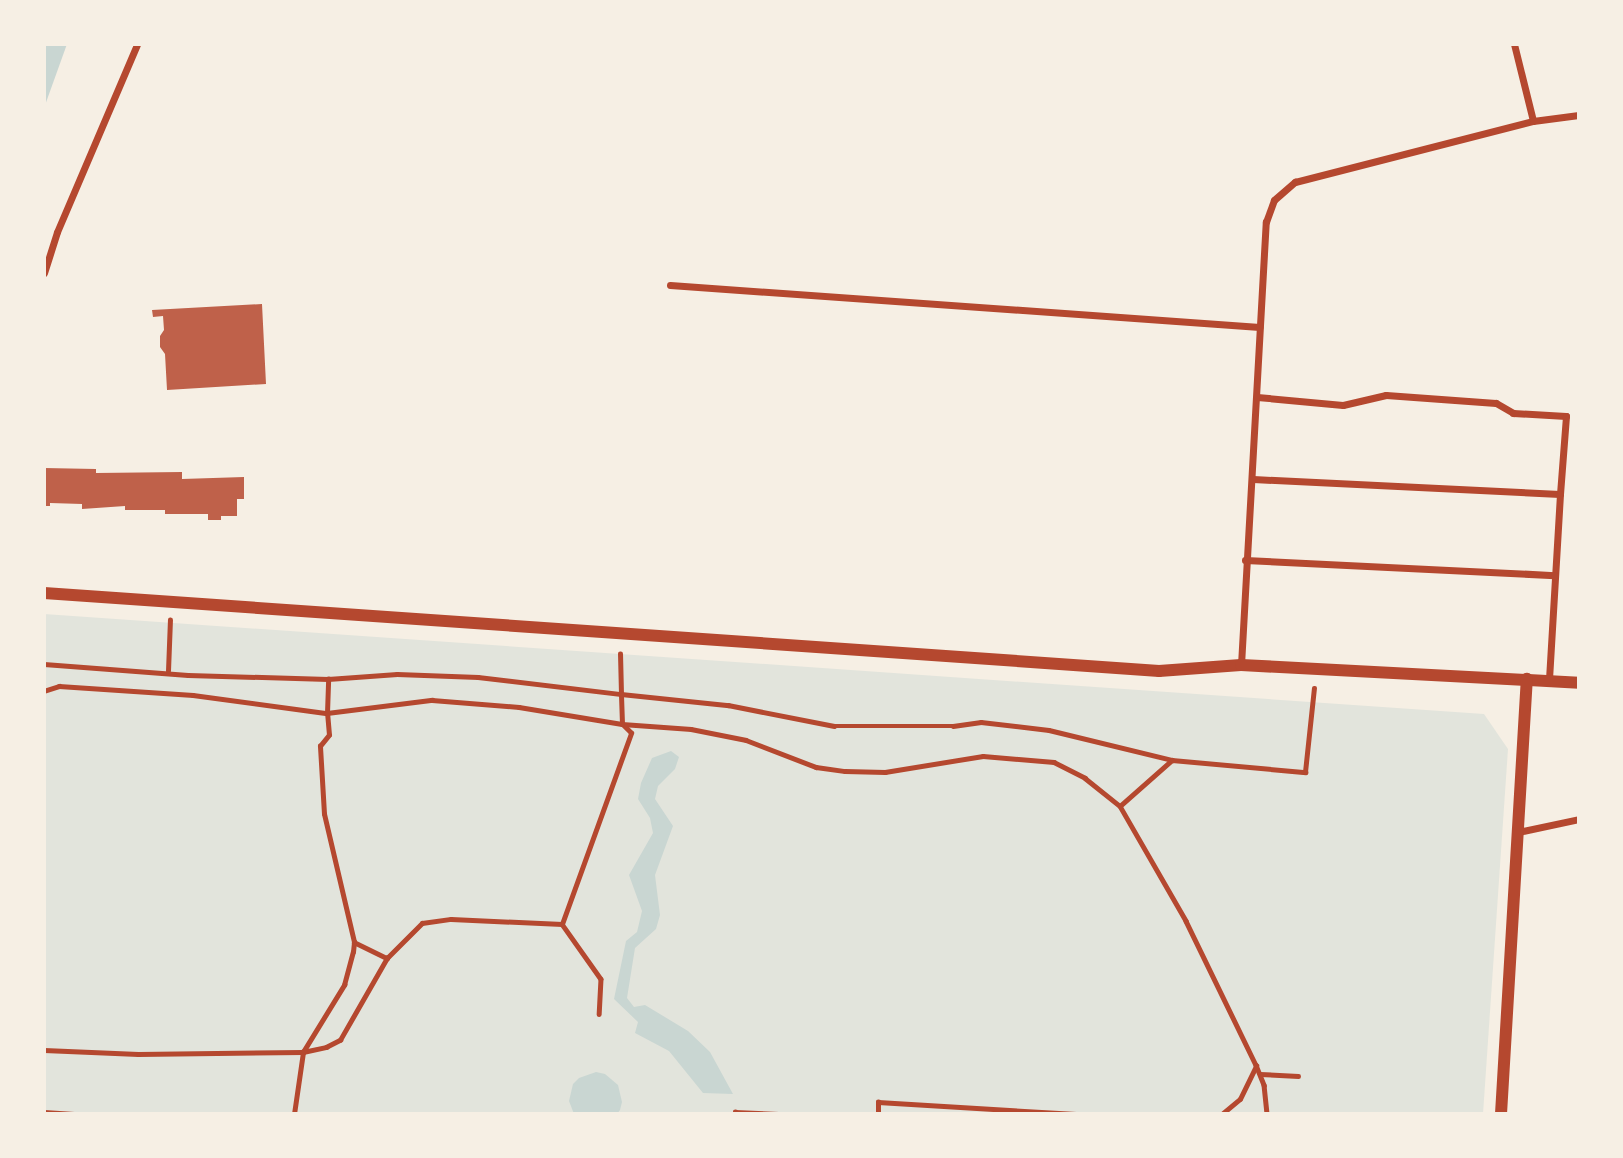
<!DOCTYPE html>
<html>
<head>
<meta charset="utf-8">
<style>
	body { margin:0 }
	#map { position:relative; width:1623px; height:1158px; overflow:hidden; background:#f6efe4; font-family:Rubik,sans-serif }
	div>[style] { position:absolute }
	.green>* { inset:0; background:#e2e4dc }
	.water>* { inset:0; background:#c9d6d2 }
	.building>* { inset:0; background:#bf614a }
	.path>* { height:4.5px; margin:-2.25px; padding:0 2.25px; transform-origin:2.25px; border-radius:2.25px; background:#b5482f }
	.service>* { height:5px; margin:-2.5px; padding:0 2.5px; transform-origin:2.5px; border-radius:2.5px; background:#b5482f }
	.minor>* { height:7px; margin:-3.5px; padding:0 3.5px; transform-origin:3.5px; border-radius:3.5px; background:#b5482f }
	.tertiary>* { height:12px; margin:-6px; padding:0 6px; transform-origin:6px; border-radius:6px; background:#b5482f }
	span { translate:-50% -50%; white-space:nowrap; text-align:center; line-height:1.15; -webkit-text-stroke:7px #f6efe4; paint-order:stroke }
	.frame { position:absolute; inset:0; border:46px solid #f6efe4; pointer-events:none }
</style>
</head>
<body>
<div id="map">
	<div class="green">
		<div style="clip-path:polygon(44px 614px,1484px 714px,1508px 749px,1483px 1114px,44px 1114px)"></div>
	</div>
	<div class="water">
		<div style="clip-path:polygon(44px 44px,67px 44px,44px 108px)"></div>
		<div style="clip-path:polygon(671px 751px,679px 757px,675px 769px,658px 786px,655px 799px,673px 826px,655px 875px,660px 915px,656px 929px,635px 948px,627px 998px,634px 1007px,645px 1005px,688px 1031px,710px 1052px,733px 1094px,703px 1093px,669px 1051px,635px 1033px,638px 1022px,614px 999px,626px 941px,637px 932px,642px 911px,629px 875px,653px 833px,650px 818px,638px 799px,641px 783px,652px 758px)"></div>
		<div style="clip-path:polygon(596px 1072px,605px 1074px,618px 1085px,622px 1102px,620px 1110px,617px 1114px,574px 1114px,569px 1101px,573px 1084px,579px 1078px)"></div>
	</div>
	<div class="building">
		<div style="clip-path:polygon(262px 304px,266px 384px,167px 390px,165px 354px,160px 347px,160px 336px,164px 330px,163px 316px,153px 317px,152px 310px)"></div>
		<div style="clip-path:polygon(44px 468px,96px 469px,96px 473px,182px 472px,182px 479px,244px 477px,244px 499px,237px 499px,237px 516px,221px 516px,221px 520px,208px 520px,208px 514px,165px 514px,165px 510px,125px 510px,125px 506px,82px 509px,82px 504px,50px 503px,50px 506px,44px 506px)"></div>
	</div>
	<div class="path">
		<div style="left:44px;top:664px;width:144px;rotate:4.4deg"></div>
		<div style="left:188px;top:675px;width:140px;rotate:1.6deg"></div>
		<div style="left:168px;top:671px;width:51px;rotate:-87.8deg"></div>
		<div style="left:44px;top:691px;width:16px;rotate:-18deg"></div>
		<div style="left:59px;top:686px;width:134px;rotate:3.8deg"></div>
		<div style="left:193px;top:695px;width:135px;rotate:7.7deg"></div>
		<div style="left:327px;top:713px;width:34px;rotate:-88deg"></div>
		<div style="left:328px;top:679px;width:69px;rotate:-4.1deg"></div>
		<div style="left:397px;top:674px;width:81px;rotate:2.1deg"></div>
		<div style="left:478px;top:677px;width:144px;rotate:6.8deg"></div>
		<div style="left:621px;top:694px;width:40px;rotate:-91.4deg"></div>
		<div style="left:1120px;top:806px;width:69px;rotate:-41.5deg"></div>
		<div style="left:562px;top:924px;width:203px;rotate:-70.1deg"></div>
		<div style="left:631px;top:733px;width:13px;rotate:-135deg"></div>
		<div style="left:622px;top:724px;width:69px;rotate:4.1deg"></div>
		<div style="left:691px;top:729px;width:56px;rotate:11.3deg"></div>
		<div style="left:746px;top:740px;width:75px;rotate:21.1deg"></div>
		<div style="left:816px;top:767px;width:29px;rotate:8deg"></div>
		<div style="left:845px;top:771px;width:40px;rotate:1.4deg"></div>
		<div style="left:885px;top:772px;width:99px;rotate:-9.3deg"></div>
		<div style="left:983px;top:756px;width:71px;rotate:4.8deg"></div>
		<div style="left:1054px;top:762px;width:35px;rotate:27deg"></div>
		<div style="left:1085px;top:778px;width:45px;rotate:38.7deg"></div>
		<div style="left:1120px;top:806px;width:133px;rotate:60.1deg"></div>
		<div style="left:1186px;top:921px;width:160px;rotate:64.1deg"></div>
		<div style="left:1256px;top:1065px;width:22px;rotate:68deg"></div>
		<div style="left:1264px;top:1085px;width:29px;rotate:84deg"></div>
		<div style="left:562px;top:924px;width:67px;rotate:54.7deg"></div>
		<div style="left:601px;top:979px;width:35px;rotate:93deg"></div>
		<div style="left:354px;top:942px;width:37px;rotate:26deg"></div>
		<div style="left:44px;top:1050px;width:94px;rotate:2.4deg"></div>
		<div style="left:138px;top:1054px;width:165px;rotate:-0.7deg"></div>
		<div style="left:303px;top:1052px;width:24px;rotate:-12deg"></div>
		<div style="left:326px;top:1047px;width:16px;rotate:-27deg"></div>
		<div style="left:340px;top:1040px;width:95px;rotate:-60.2deg"></div>
		<div style="left:387px;top:958px;width:49px;rotate:-45deg"></div>
		<div style="left:422px;top:923px;width:29px;rotate:-8deg"></div>
		<div style="left:451px;top:919px;width:111px;rotate:2.6deg"></div>
		<div style="left:1260px;top:1074px;width:38px;rotate:3deg"></div>
		<div style="left:294px;top:1114px;width:63px;rotate:-81.7deg"></div>
		<div style="left:303px;top:1052px;width:79px;rotate:-58.5deg"></div>
		<div style="left:344px;top:985px;width:34px;rotate:-75deg"></div>
		<div style="left:353px;top:952px;width:10px;rotate:-84deg"></div>
		<div style="left:354px;top:942px;width:131px;rotate:-103.2deg"></div>
		<div style="left:324px;top:814px;width:68px;rotate:-93.4deg"></div>
		<div style="left:320px;top:746px;width:14px;rotate:-51deg"></div>
		<div style="left:329px;top:735px;width:22px;rotate:-95deg"></div>
		<div style="left:327px;top:713px;width:106px;rotate:-7.1deg"></div>
		<div style="left:432px;top:700px;width:87px;rotate:4.6deg"></div>
		<div style="left:519px;top:707px;width:104px;rotate:9.4deg"></div>
		<div style="left:622px;top:724px;width:30px;rotate:-92deg"></div>
		<div style="left:621px;top:694px;width:108px;rotate:5.9deg"></div>
		<div style="left:728px;top:705px;width:108px;rotate:11.2deg"></div>
		<div style="left:834px;top:726px;width:119px"></div>
		<div style="left:953px;top:726px;width:28px;rotate:-8deg"></div>
		<div style="left:981px;top:722px;width:68px;rotate:6.7deg"></div>
		<div style="left:1049px;top:730px;width:127px;rotate:13.7deg"></div>
		<div style="left:1172px;top:760px;width:134px;rotate:5.2deg"></div>
		<div style="left:1305px;top:772px;width:84px;rotate:-83.9deg"></div>
		<div style="left:735px;top:1114px;width:2px;rotate:-90deg"></div>
		<div style="left:735px;top:1112px;width:43px;rotate:2.7deg"></div>
		<div style="left:878px;top:1114px;width:12px;rotate:-90deg"></div>
		<div style="left:878px;top:1102px;width:198px;rotate:3.5deg"></div>
		<div style="left:1222px;top:1114px;width:23px;rotate:-40deg"></div>
		<div style="left:1240px;top:1099px;width:37px;rotate:-64deg"></div>
	</div>
	<div class="service">
		<div style="left:44px;top:1112px;width:30px;rotate:4deg"></div>
	</div>
	<div class="minor">
		<div style="left:1514px;top:44px;width:79px;rotate:76.1deg"></div>
		<div style="left:44px;top:273px;width:43px;rotate:-72.4deg"></div>
		<div style="left:57px;top:232px;width:204px;rotate:-66.9deg"></div>
		<div style="left:670px;top:285px;width:591px;rotate:4.07deg"></div>
		<div style="left:1257px;top:397px;width:86px;rotate:5.3deg"></div>
		<div style="left:1343px;top:405px;width:44px;rotate:-13.1deg"></div>
		<div style="left:1386px;top:395px;width:110px;rotate:4.2deg"></div>
		<div style="left:1496px;top:403px;width:20px;rotate:30deg"></div>
		<div style="left:1513px;top:413px;width:53px;rotate:3.2deg"></div>
		<div style="left:1566px;top:416px;width:78px;rotate:94.4deg"></div>
		<div style="left:1253px;top:479px;width:307px;rotate:2.8deg"></div>
		<div style="left:1560px;top:494px;width:187px;rotate:93.4deg"></div>
		<div style="left:1245px;top:560px;width:310px;rotate:2.8deg"></div>
		<div style="left:1241px;top:665px;width:444px;rotate:-86.8deg"></div>
		<div style="left:1266px;top:222px;width:23px;rotate:-70deg"></div>
		<div style="left:1274px;top:200px;width:28px;rotate:-41deg"></div>
		<div style="left:1295px;top:182px;width:246px;rotate:-14.4deg"></div>
		<div style="left:1533px;top:121px;width:46px;rotate:-7.4deg"></div>
		<div style="left:1518px;top:832px;width:62px;rotate:-12deg"></div>
	</div>
	<div class="tertiary">
		<div style="left:44px;top:593px;width:1118px;rotate:4deg"></div>
		<div style="left:1159px;top:671px;width:82px;rotate:-4.2deg"></div>
		<div style="left:1241px;top:665px;width:338px;rotate:3deg"></div>
		<div style="left:1501px;top:1114px;width:436px;rotate:-86.6deg"></div>
	</div>
	<div class="frame"></div>
</div>
</body>
</html>
